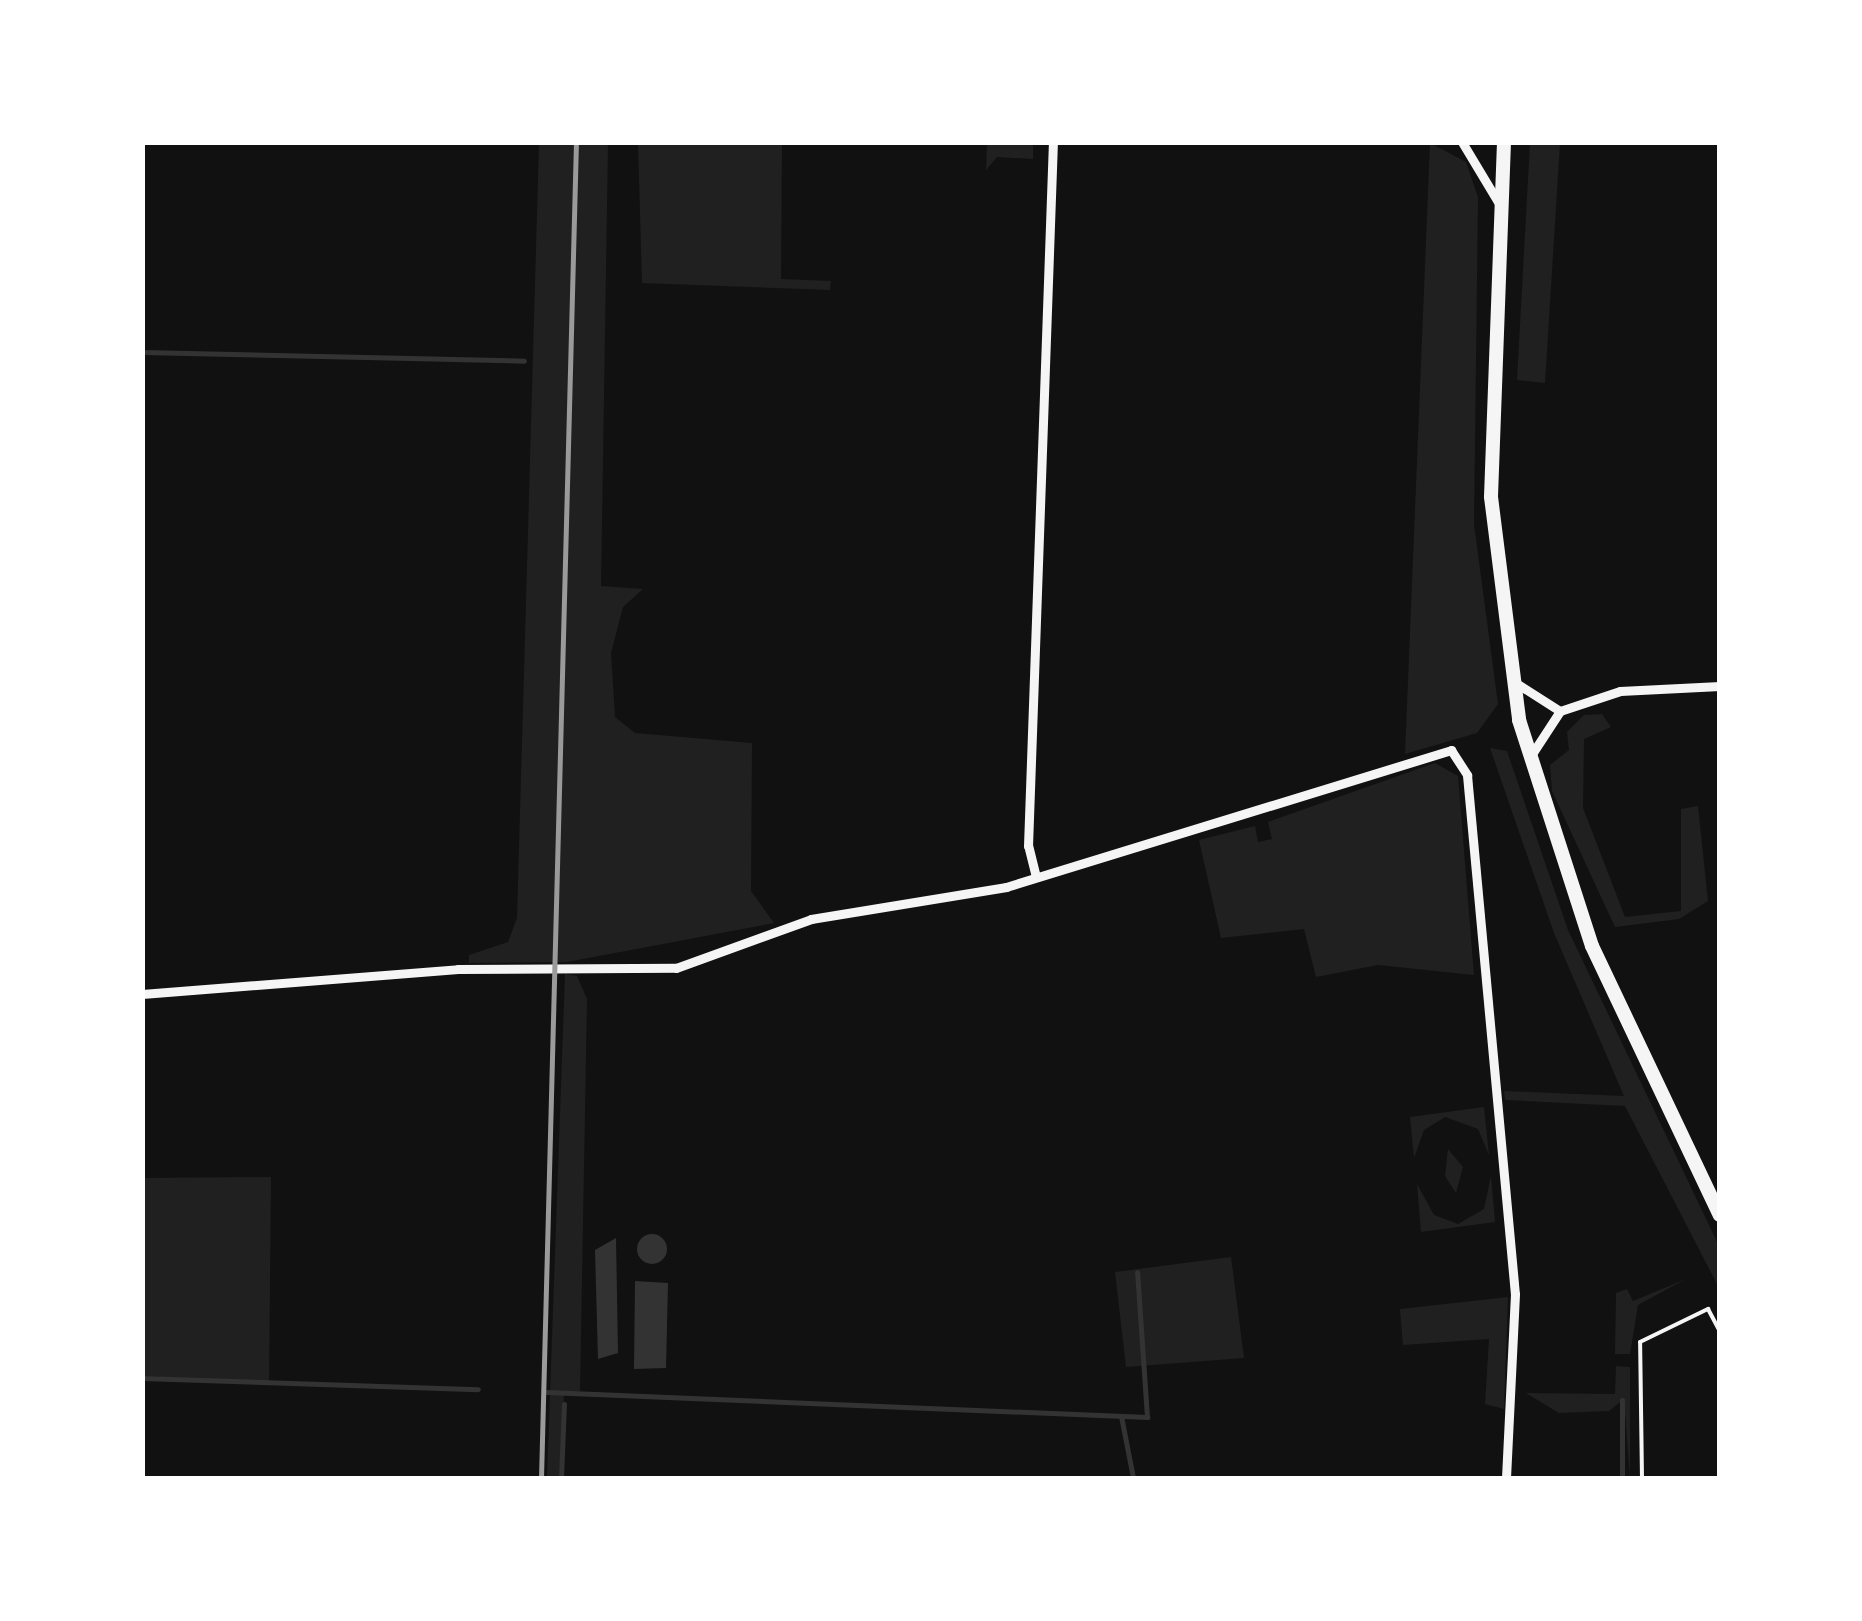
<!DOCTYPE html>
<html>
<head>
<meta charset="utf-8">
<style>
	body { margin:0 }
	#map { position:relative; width:1862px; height:1621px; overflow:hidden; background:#111; font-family:Overpass,sans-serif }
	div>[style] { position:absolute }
	.green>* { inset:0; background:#202020 }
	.water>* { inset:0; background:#333 }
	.round { border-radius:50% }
	.stream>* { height:5px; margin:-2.5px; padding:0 2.5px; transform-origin:2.5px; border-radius:2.5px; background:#333 }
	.service>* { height:4px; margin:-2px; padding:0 2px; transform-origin:2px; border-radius:2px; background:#f5f5f5 }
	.minor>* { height:9px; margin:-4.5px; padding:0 4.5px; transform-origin:4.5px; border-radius:4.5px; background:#f5f5f5 }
	.primary>* { height:14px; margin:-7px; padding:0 7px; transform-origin:7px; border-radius:7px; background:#f5f5f5 }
	.rail>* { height:5px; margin:-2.5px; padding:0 2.5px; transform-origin:2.5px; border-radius:2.5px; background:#9a9a9a }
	span { translate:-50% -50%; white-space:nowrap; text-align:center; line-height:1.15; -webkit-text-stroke:10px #fff; paint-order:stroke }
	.frame { position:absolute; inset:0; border:145px solid #fff; pointer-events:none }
</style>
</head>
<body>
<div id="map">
	<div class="green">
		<div style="clip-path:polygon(539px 143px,608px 143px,601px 586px,643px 589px,623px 607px,611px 653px,615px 717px,635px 733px,752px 743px,751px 891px,774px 923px,567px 962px,469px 963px,469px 955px,508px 942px,517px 918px)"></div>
		<div style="clip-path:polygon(638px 143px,782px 143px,781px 279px,831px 281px,830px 290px,642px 283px)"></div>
		<div style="clip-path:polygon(987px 143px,1033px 143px,1033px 159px,997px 157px,986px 170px)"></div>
		<div style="clip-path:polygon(1430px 143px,1466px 162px,1478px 197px,1474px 524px,1498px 704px,1477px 733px,1405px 754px)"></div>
		<div style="clip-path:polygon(1530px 143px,1560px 143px,1545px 383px,1517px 380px)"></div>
		<div style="clip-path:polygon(1602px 714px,1611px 727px,1584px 739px,1583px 808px,1625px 917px,1681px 911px,1681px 809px,1698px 806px,1708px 901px,1679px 919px,1615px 927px,1552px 791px,1550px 765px,1569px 750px,1567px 732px,1584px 715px)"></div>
		<div style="clip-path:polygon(1490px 748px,1507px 751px,1568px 930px,1719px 1246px,1719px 1288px,1625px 1106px,1505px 1100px,1504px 1091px,1624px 1096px,1554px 933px)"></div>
		<div style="clip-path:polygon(1435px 763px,1458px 776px,1474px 975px,1378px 965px,1316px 977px,1304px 929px,1221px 938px,1199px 840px,1255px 826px,1258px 842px,1272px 839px,1268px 822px)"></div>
		<div style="clip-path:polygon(565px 974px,577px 976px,587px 999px,580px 1391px,564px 1393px,561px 1478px,547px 1478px)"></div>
		<div style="clip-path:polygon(1484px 1107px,1489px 1155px,1478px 1129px,1445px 1117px,1424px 1130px,1414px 1158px,1410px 1117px)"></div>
		<div style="clip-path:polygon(1448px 1149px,1463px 1167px,1456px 1193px,1445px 1176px)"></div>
		<div style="clip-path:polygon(1491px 1176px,1495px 1222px,1421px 1232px,1417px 1184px,1434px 1215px,1458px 1224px,1484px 1209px)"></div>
		<div style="clip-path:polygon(271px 1177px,269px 1382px,143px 1376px,143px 1178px)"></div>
		<div style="clip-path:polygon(1231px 1257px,1244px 1358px,1126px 1367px,1115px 1272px)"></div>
		<div style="clip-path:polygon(1686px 1279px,1638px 1305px,1630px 1354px,1615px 1354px,1616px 1293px,1627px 1289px,1633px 1301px)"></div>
		<div style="clip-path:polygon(1508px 1297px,1504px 1409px,1485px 1404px,1489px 1339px,1403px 1345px,1400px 1309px)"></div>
		<div style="clip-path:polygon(1616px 1366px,1630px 1367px,1630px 1478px,1624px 1399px,1609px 1411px,1559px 1413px,1526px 1393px,1615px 1394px)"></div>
	</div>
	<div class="water">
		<div class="round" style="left:637px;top:1234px;width:30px;height:30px"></div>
		<div style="clip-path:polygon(616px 1238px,618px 1353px,598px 1359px,595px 1250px)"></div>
		<div style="clip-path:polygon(635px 1281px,668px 1283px,666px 1368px,634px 1369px)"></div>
	</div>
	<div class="stream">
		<div style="left:142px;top:352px;width:382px;rotate:1.3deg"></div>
		<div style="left:142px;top:1378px;width:336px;rotate:1.9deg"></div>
		<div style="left:547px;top:1392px;width:601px;rotate:2.39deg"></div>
		<div style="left:1147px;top:1417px;width:145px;rotate:-93.9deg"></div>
		<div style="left:1121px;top:1416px;width:63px;rotate:79deg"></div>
		<div style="left:561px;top:1478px;width:74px;rotate:-87.7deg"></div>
		<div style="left:1622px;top:1478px;width:78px;rotate:-90deg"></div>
	</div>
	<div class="service">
		<div style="left:1642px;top:1478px;width:136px;rotate:-90.8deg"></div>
		<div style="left:1640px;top:1342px;width:76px;rotate:-25.9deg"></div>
		<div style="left:1708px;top:1309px;width:26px;rotate:62deg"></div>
	</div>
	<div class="minor">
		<div style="left:1462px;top:142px;width:70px;rotate:59deg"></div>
		<div style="left:1516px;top:683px;width:52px;rotate:32.5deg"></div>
		<div style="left:1530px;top:757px;width:55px;rotate:-56.9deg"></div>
		<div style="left:1560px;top:711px;width:63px;rotate:-18.4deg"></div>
		<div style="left:1620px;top:691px;width:100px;rotate:-2.9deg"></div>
		<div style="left:1036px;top:877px;width:32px;rotate:-104deg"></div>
		<div style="left:1028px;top:846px;width:704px;rotate:-87.97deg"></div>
		<div style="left:142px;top:994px;width:317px;rotate:-4.5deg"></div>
		<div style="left:458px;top:969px;width:218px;rotate:-0.3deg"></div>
		<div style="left:676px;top:968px;width:144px;rotate:-19.9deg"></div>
		<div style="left:811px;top:919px;width:198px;rotate:-9.3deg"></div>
		<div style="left:1006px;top:887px;width:466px;rotate:-17.1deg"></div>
		<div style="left:1451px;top:750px;width:30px;rotate:57deg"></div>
		<div style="left:1467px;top:775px;width:521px;rotate:84.72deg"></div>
		<div style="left:1515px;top:1294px;width:184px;rotate:92.8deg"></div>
	</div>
	<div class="primary">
		<div style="left:1504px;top:142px;width:355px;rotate:92.1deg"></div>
		<div style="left:1491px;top:497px;width:225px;rotate:82.8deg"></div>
		<div style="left:1519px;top:720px;width:237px;rotate:72.1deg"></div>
		<div style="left:1592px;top:946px;width:298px;rotate:64.6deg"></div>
	</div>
	<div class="rail">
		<div style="left:541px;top:1478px;width:1336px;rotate:-88.5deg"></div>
	</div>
	<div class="frame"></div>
</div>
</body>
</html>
